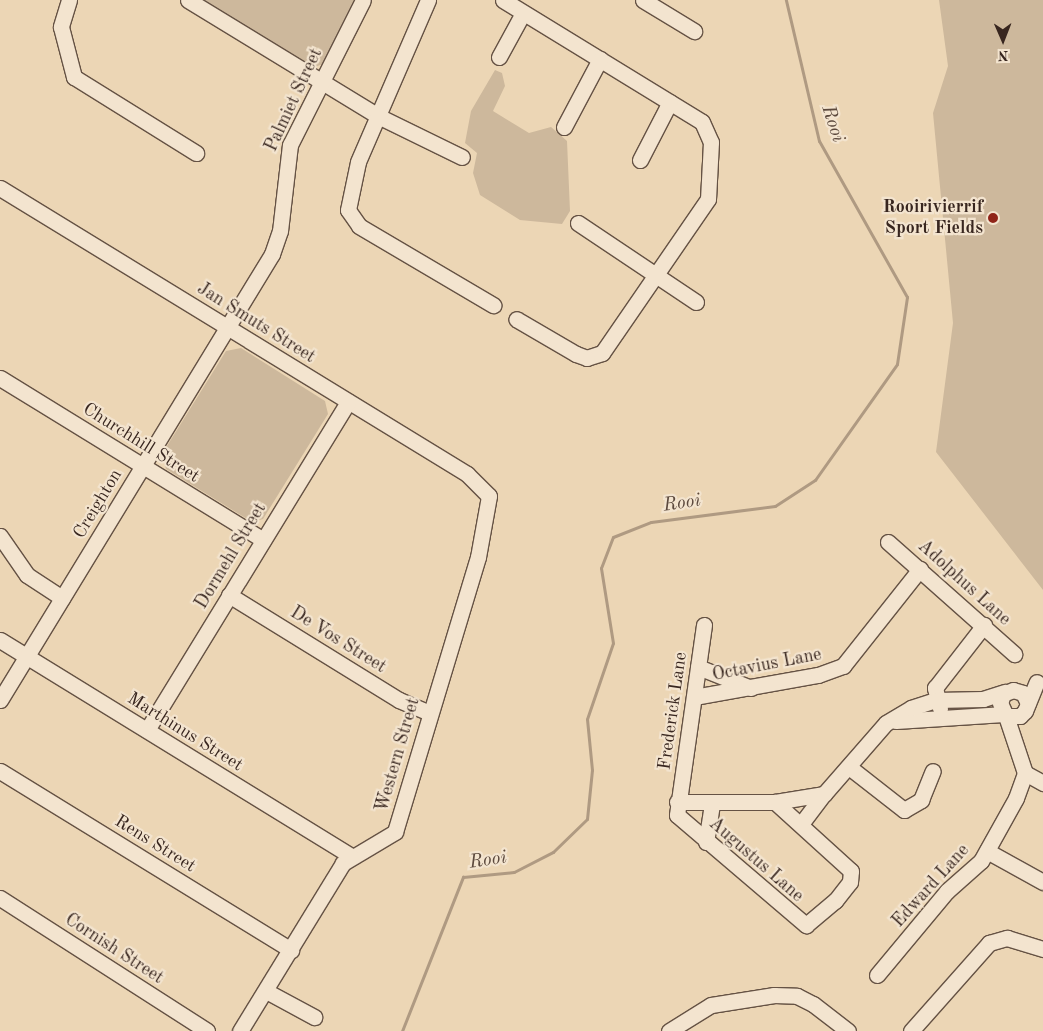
<!DOCTYPE html>
<html>
<head>
<meta charset="utf-8">
<style>
	body { margin:0 }
	#map { position:relative; width:1043px; height:1031px; overflow:hidden; background:#ecd6b5; font-family:"Old Standard TT",serif }
	div>[style] { position:absolute }
	.green>* { inset:0; background:#cdb89c }
	.stream>* { height:3px; margin:-1.5px; padding:0 1.5px; transform-origin:1.5px; border-radius:1.5px; background:#af9a82 }
	.roads { filter:drop-shadow(1px 0 #655244) drop-shadow(-1px 0 #655244) drop-shadow(0 1px #655244) drop-shadow(0 -1px #655244) }
	.minor>* { height:15px; margin:-7.5px; padding:0 7.5px; transform-origin:7.5px; border-radius:7.5px; background:#f3e4cf }
	.dots>* { width:14px; height:14px; translate:-50% -50%; box-sizing:border-box; border:2px solid #f3e4cf; border-radius:50% }
	span { translate:-50% -50%; white-space:nowrap; text-align:center; line-height:1.15; -webkit-text-stroke:4.5px #f3e4cf; paint-order:stroke }
	.street-label { font-size:18px; color:#38261f }
	.poi-label { font-size:18px; color:#38261f; font-weight:700 }
	.right { translate:-100% -50%; text-align:right }
	.water-label { font-size:19px; color:#5c493d; font-style:italic }
	.north { position:absolute; left:978px; top:15px; width:50px; height:50px; -webkit-text-stroke:4px #f3e4cf; paint-order:stroke; rotate:179deg; font-size:14px; font-weight:700; line-height:20px; text-align:center; color:#38261f }
	.north::after { content:''; display:block; margin:auto; width:18px; height:22px; background:#38261f; clip-path:polygon(50% 0,100% 100%,50% 72%,0 100%) }
</style>
</head>
<body>
<div id="map">
	<div class="green">
		<div style="clip-path:polygon(201px 0,355px 0,325px 63px,315px 67px)"></div>
		<div style="clip-path:polygon(939px 0,1043px 0,1043px 590px,936px 452px,953px 323px,933px 113px,948px 66px)"></div>
		<div style="clip-path:polygon(495px 70px,502px 73px,505px 86px,493px 111px,529px 133px,551px 127px,567px 141px,570px 211px,562px 224px,520px 220px,480px 195px,473px 173px,477px 153px,465px 143px,471px 111px)"></div>
		<div style="clip-path:polygon(241px 348px,325px 401px,328px 414px,263px 519px,252px 522px,166px 469px,162px 454px,226px 351px)"></div>
	</div>
	<div class="stream">
		<div style="left:402px;top:1031px;width:166px;rotate:-68.4deg"></div>
		<div style="left:463px;top:877px;width:51px;rotate:-5.6deg"></div>
		<div style="left:514px;top:872px;width:44px;rotate:-27.1deg"></div>
		<div style="left:553px;top:852px;width:47px;rotate:-44.1deg"></div>
		<div style="left:587px;top:819px;width:49px;rotate:-84.2deg"></div>
		<div style="left:592px;top:770px;width:51px;rotate:-95.6deg"></div>
		<div style="left:587px;top:719px;width:80px;rotate:-71.1deg"></div>
		<div style="left:613px;top:643px;width:76px;rotate:-99.1deg"></div>
		<div style="left:601px;top:568px;width:33px;rotate:-69deg"></div>
		<div style="left:613px;top:537px;width:41px;rotate:-21.5deg"></div>
		<div style="left:651px;top:522px;width:125px;rotate:-7.4deg"></div>
		<div style="left:775px;top:506px;width:48px;rotate:-33deg"></div>
		<div style="left:815px;top:480px;width:142px;rotate:-54.7deg"></div>
		<div style="left:897px;top:364px;width:68px;rotate:-81.5deg"></div>
		<div style="left:907px;top:297px;width:179px;rotate:-119.4deg"></div>
		<div style="left:819px;top:141px;width:145px;rotate:-103.2deg"></div>
	</div>
	<div class="roads">
		<div class="minor">
			<div style="left:69px;top:0;width:28px;rotate:107deg"></div>
			<div style="left:61px;top:27px;width:52px;rotate:75.4deg"></div>
			<div style="left:74px;top:77px;width:144px;rotate:31.9deg"></div>
			<div style="left:188px;top:0;width:225px;rotate:31.4deg"></div>
			<div style="left:380px;top:117px;width:91px;rotate:26deg"></div>
			<div style="left:428px;top:0;width:176px;rotate:113.4deg"></div>
			<div style="left:358px;top:162px;width:49px;rotate:101.8deg"></div>
			<div style="left:348px;top:210px;width:19px;rotate:55deg"></div>
			<div style="left:359px;top:226px;width:156px;rotate:30.5deg"></div>
			<div style="left:503px;top:0;width:233px;rotate:31.5deg"></div>
			<div style="left:702px;top:122px;width:22px;rotate:66deg"></div>
			<div style="left:711px;top:142px;width:57px;rotate:93deg"></div>
			<div style="left:708px;top:199px;width:187px;rotate:124.5deg"></div>
			<div style="left:602px;top:353px;width:16px;rotate:162deg"></div>
			<div style="left:587px;top:358px;width:12px;rotate:-160deg"></div>
			<div style="left:576px;top:354px;width:69px;rotate:-149.7deg"></div>
			<div style="left:643px;top:0;width:60px;rotate:31.3deg"></div>
			<div style="left:499px;top:57px;width:50px;rotate:-61.4deg"></div>
			<div style="left:564px;top:127px;width:77px;rotate:-62.1deg"></div>
			<div style="left:640px;top:160px;width:65px;rotate:-62.7deg"></div>
			<div style="left:0;top:188px;width:548px;rotate:31.48deg"></div>
			<div style="left:467px;top:474px;width:31px;rotate:45deg"></div>
			<div style="left:489px;top:496px;width:62px;rotate:100.2deg"></div>
			<div style="left:478px;top:557px;width:287px;rotate:106.8deg"></div>
			<div style="left:395px;top:832px;width:61px;rotate:149.2deg"></div>
			<div style="left:343px;top:863px;width:197px;rotate:121.5deg"></div>
			<div style="left:578px;top:223px;width:142px;rotate:33.8deg"></div>
			<div style="left:0;top:378px;width:309px;rotate:31.6deg"></div>
			<div style="left:0;top:536px;width:47px;rotate:55.3deg"></div>
			<div style="left:27px;top:575px;width:42px;rotate:33.3deg"></div>
			<div style="left:888px;top:542px;width:169px;rotate:41.6deg"></div>
			<div style="left:229px;top:595px;width:200px;rotate:31.7deg"></div>
			<div style="left:399px;top:700px;width:33px;rotate:23deg"></div>
			<div style="left:704px;top:625px;width:192px;rotate:98.1deg"></div>
			<div style="left:677px;top:815px;width:170px;rotate:40.5deg"></div>
			<div style="left:806px;top:925px;width:38px;rotate:-40deg"></div>
			<div style="left:835px;top:901px;width:24px;rotate:-52deg"></div>
			<div style="left:850px;top:882px;width:11px;rotate:-85deg"></div>
			<div style="left:851px;top:871px;width:103px;rotate:-137.8deg"></div>
			<div style="left:0;top:640px;width:412px;rotate:31.6deg"></div>
			<div style="left:698px;top:667px;width:57px;rotate:21.6deg"></div>
			<div style="left:694px;top:697px;width:126px;rotate:-10.1deg"></div>
			<div style="left:818px;top:675px;width:27px;rotate:-20deg"></div>
			<div style="left:843px;top:666px;width:124px;rotate:-51.6deg"></div>
			<div style="left:0;top:700px;width:522px;rotate:-58.62deg"></div>
			<div style="left:272px;top:254px;width:24px;rotate:-71deg"></div>
			<div style="left:280px;top:231px;width:87px;rotate:-83.4deg"></div>
			<div style="left:290px;top:145px;width:162px;rotate:-63.3deg"></div>
			<div style="left:1028px;top:703px;width:11px;rotate:-117deg"></div>
			<div style="left:1023px;top:693px;width:10px;rotate:-163deg"></div>
			<div style="left:1013px;top:690px;width:11px;rotate:158deg"></div>
			<div style="left:1003px;top:694px;width:9px;rotate:108deg"></div>
			<div style="left:1000px;top:703px;width:14px;rotate:65deg"></div>
			<div style="left:1006px;top:716px;width:14px"></div>
			<div style="left:1020px;top:716px;width:7px;rotate:-45deg"></div>
			<div style="left:1025px;top:711px;width:31px;rotate:-68deg"></div>
			<div style="left:940px;top:708px;width:21px;rotate:-104deg"></div>
			<div style="left:935px;top:688px;width:80px;rotate:-52.1deg"></div>
			<div style="left:896px;top:721px;width:108px;rotate:-3.7deg"></div>
			<div style="left:147px;top:730px;width:385px;rotate:-58.5deg"></div>
			<div style="left:849px;top:767px;width:70px;rotate:38deg"></div>
			<div style="left:904px;top:810px;width:20px;rotate:-30deg"></div>
			<div style="left:921px;top:800px;width:31px;rotate:-68deg"></div>
			<div style="left:0;top:771px;width:342px;rotate:31.6deg"></div>
			<div style="left:1025px;top:773px;width:21px;rotate:29deg"></div>
			<div style="left:677px;top:802px;width:98px"></div>
			<div style="left:775px;top:802px;width:50px;rotate:-9.3deg"></div>
			<div style="left:824px;top:794px;width:94px;rotate:-48.9deg"></div>
			<div style="left:886px;top:723px;width:29px;rotate:-31deg"></div>
			<div style="left:911px;top:708px;width:26px;rotate:-18deg"></div>
			<div style="left:936px;top:700px;width:47px;rotate:-1.2deg"></div>
			<div style="left:983px;top:699px;width:23px;rotate:-18deg"></div>
			<div style="left:801px;top:824px;width:38px;rotate:-53deg"></div>
			<div style="left:706px;top:842px;width:39px;rotate:-81deg"></div>
			<div style="left:987px;top:851px;width:64px;rotate:29deg"></div>
			<div style="left:0;top:898px;width:246px;rotate:32.7deg"></div>
			<div style="left:877px;top:975px;width:109px;rotate:-50.2deg"></div>
			<div style="left:947px;top:891px;width:45px;rotate:-41.4deg"></div>
			<div style="left:981px;top:861px;width:72px;rotate:-60.9deg"></div>
			<div style="left:1016px;top:798px;width:27px;rotate:-70deg"></div>
			<div style="left:1025px;top:773px;width:60px;rotate:-108.4deg"></div>
			<div style="left:266px;top:991px;width:55px;rotate:28.4deg"></div>
			<div style="left:669px;top:1031px;width:49px;rotate:-31.8deg"></div>
			<div style="left:711px;top:1005px;width:64px;rotate:-9deg"></div>
			<div style="left:774px;top:995px;width:23px;rotate:2deg"></div>
			<div style="left:797px;top:996px;width:18px;rotate:27deg"></div>
			<div style="left:813px;top:1004px;width:44px;rotate:37.6deg"></div>
			<div style="left:911px;top:1031px;width:118px;rotate:-48.4deg"></div>
			<div style="left:989px;top:943px;width:19px;rotate:-16deg"></div>
			<div style="left:1007px;top:938px;width:38px;rotate:17deg"></div>
		</div>
	</div>
	<div class="dots">
		<div style="left:993px;top:218px;background:#8f2418"></div>
	</div>
	<div class="street-label">
		<span style="left:294px;top:100px;rotate:-65deg">Palmiet Street</span>
		<span style="left:256px;top:323px;rotate:32deg">Jan Smuts Street</span>
		<span style="left:141px;top:443px;rotate:32deg">Churchhill Street</span>
		<span style="left:98px;top:504px;rotate:-59deg">Creighton</span>
		<span style="left:231px;top:556px;rotate:-59deg">Dormehl Street</span>
		<span style="left:964px;top:583px;rotate:42deg">Adolphus Lane</span>
		<span style="left:338px;top:640px;rotate:32deg">De Vos Street</span>
		<span style="left:767px;top:665px;rotate:-11deg">Octavius Lane</span>
		<span style="left:673px;top:711px;rotate:-82deg">Frederick Lane</span>
		<span style="left:185px;top:732px;rotate:32deg">Marthinus Street</span>
		<span style="left:398px;top:755px;rotate:-74deg">Western Street</span>
		<span style="left:155px;top:844px;rotate:32deg">Rens Street</span>
		<span style="left:756px;top:860px;rotate:41deg">Augustus Lane</span>
		<span style="left:931px;top:886px;rotate:-48deg">Edward Lane</span>
		<span style="left:114px;top:949px;rotate:33deg">Cornish Street</span>
	</div>
	<div class="poi-label">
		<span class="right" style="left:983px;top:218px">Rooirivierrif<br>Sport Fields</span>
	</div>
	<div class="water-label">
		<span style="left:832px;top:124px;rotate:72deg">Rooi</span>
		<span style="left:682px;top:504px;rotate:-8deg">Rooi</span>
		<span style="left:488px;top:861px;rotate:-8deg">Rooi</span>
	</div>
	<div class="north">N</div>
</div>
</body>
</html>
